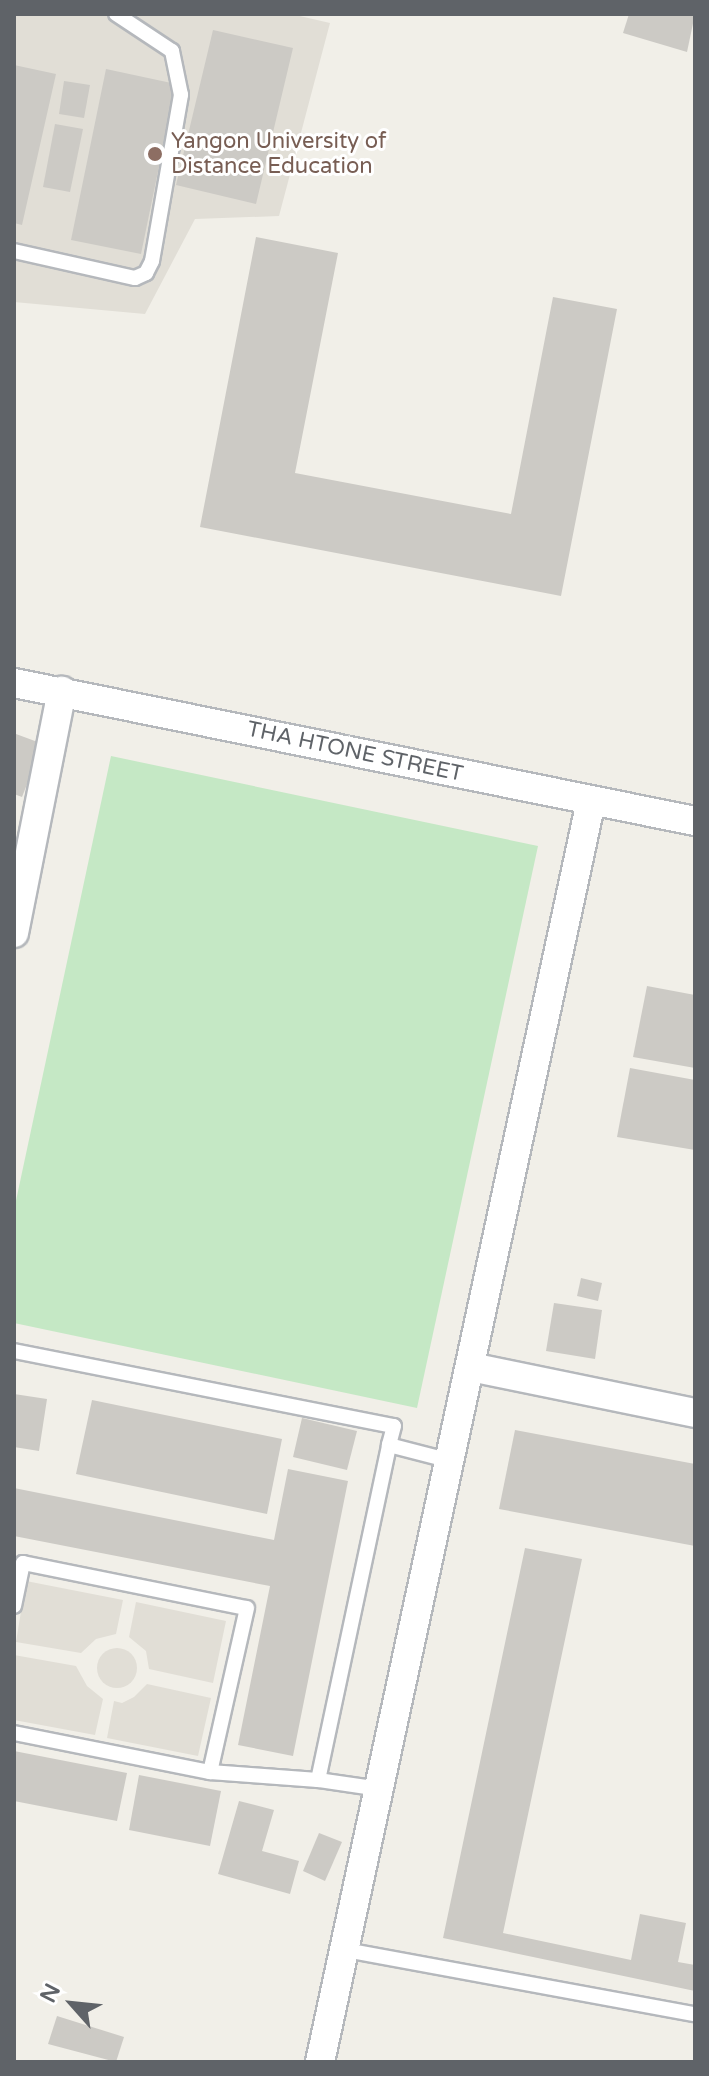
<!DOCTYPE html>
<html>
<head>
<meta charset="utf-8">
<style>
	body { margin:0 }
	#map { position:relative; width:709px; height:2076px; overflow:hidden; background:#f1efe8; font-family:"Varela Round",sans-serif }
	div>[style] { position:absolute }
	.education>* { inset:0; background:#e1ded6 }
	.round { border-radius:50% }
	.green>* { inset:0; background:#c5e8c5 }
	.building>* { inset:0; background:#cccac5 }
	.roads { filter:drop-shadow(2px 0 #b5b8bc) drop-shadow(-2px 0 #b5b8bc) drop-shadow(0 2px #b5b8bc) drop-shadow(0 -2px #b5b8bc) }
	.lane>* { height:14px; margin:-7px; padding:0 7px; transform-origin:7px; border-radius:7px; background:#fff }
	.street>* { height:28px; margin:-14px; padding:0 14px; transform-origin:14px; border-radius:14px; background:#fff }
	.dots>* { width:22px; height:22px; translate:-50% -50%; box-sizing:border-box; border:4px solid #fff; border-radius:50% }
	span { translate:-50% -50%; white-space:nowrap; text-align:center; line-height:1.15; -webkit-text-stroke:6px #fff; paint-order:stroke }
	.education-label { font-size:22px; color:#785e54 }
	.left { translate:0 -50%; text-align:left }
	.street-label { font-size:22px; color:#5f6368 }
	.frame { position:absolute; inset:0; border:16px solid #5f6368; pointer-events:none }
	.north { position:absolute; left:32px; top:1964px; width:80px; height:80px; -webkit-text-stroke:6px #fff; paint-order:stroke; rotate:297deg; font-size:22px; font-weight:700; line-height:32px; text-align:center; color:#5f6368 }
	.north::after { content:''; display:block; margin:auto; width:28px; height:36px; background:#5f6368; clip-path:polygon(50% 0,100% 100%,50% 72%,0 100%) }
</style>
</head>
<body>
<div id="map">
	<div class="education">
		<div style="clip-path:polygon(14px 14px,291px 14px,330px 23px,279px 216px,195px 219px,145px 314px,14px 302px)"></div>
		<div style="clip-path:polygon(26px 1581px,123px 1600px,116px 1634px,96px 1639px,81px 1653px,16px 1642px)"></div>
		<div style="clip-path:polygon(136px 1602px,226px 1621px,213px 1683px,149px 1669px,146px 1651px,129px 1637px)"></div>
		<div class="round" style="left:97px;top:1648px;width:40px;height:40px"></div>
		<div style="clip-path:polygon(14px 1655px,76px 1666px,87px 1686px,103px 1699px,95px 1735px,14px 1720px)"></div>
		<div style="clip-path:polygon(147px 1684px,211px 1698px,198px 1756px,107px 1738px,114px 1701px,122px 1703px,134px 1697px)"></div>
	</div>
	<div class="green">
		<div style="clip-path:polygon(111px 756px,538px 846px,417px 1408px,14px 1323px,14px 1210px)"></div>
	</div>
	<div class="building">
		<div style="clip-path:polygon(629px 14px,695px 14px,687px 52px,623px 33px)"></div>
		<div style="clip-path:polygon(213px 30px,293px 48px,256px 204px,176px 185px)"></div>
		<div style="clip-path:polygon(14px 65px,56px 74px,22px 225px,14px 223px)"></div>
		<div style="clip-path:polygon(106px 69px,176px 84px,141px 254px,71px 240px)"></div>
		<div style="clip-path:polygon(64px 81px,90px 85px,84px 118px,59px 114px)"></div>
		<div style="clip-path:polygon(55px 124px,83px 129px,70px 192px,43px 187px)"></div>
		<div style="clip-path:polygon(256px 237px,338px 253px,295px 473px,511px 514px,553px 297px,617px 309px,561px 596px,200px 527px)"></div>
		<div style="clip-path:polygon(16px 734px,43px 744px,22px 797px,14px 794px)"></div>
		<div style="clip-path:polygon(647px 986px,695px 995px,695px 1068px,633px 1057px)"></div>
		<div style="clip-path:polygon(630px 1068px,695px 1080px,695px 1150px,617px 1137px)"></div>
		<div style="clip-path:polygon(581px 1278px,602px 1283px,598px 1301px,577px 1296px)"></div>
		<div style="clip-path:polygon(554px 1303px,602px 1310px,595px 1359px,546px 1351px)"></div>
		<div style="clip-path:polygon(14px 1394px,47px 1399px,39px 1451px,14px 1447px)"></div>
		<div style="clip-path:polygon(92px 1400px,282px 1439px,267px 1514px,76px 1474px)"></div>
		<div style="clip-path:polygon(302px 1418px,357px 1431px,347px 1470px,293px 1457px)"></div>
		<div style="clip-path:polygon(515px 1430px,695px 1464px,695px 1546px,499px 1509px)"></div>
		<div style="clip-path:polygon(288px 1469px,348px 1481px,293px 1756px,238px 1745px,270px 1586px,14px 1536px,14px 1488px,274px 1540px)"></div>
		<div style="clip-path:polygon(525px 1548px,582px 1559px,503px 1933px,631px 1960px,640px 1914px,686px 1923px,678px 1962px,695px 1965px,695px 1991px,443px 1938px)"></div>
		<div style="clip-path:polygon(14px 1751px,127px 1773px,117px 1821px,14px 1801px)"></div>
		<div style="clip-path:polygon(139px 1775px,221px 1791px,210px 1846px,129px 1830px)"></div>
		<div style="clip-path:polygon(239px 1801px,274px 1810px,262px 1851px,299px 1861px,290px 1894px,218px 1874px)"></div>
		<div style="clip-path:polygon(319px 1833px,342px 1842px,325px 1881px,303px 1871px)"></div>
		<div style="clip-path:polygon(57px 2016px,124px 2037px,116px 2062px,48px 2044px)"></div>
	</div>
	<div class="roads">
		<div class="lane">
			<div style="left:14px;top:251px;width:124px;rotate:12.6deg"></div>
			<div style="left:135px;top:278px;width:12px;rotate:-24deg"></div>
			<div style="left:146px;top:273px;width:13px;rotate:-63deg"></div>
			<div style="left:152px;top:261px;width:169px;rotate:-80.1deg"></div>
			<div style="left:181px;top:95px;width:45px;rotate:-101.6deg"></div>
			<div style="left:172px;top:51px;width:67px;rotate:-146.5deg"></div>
			<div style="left:14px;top:1351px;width:387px;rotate:11.2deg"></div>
			<div style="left:394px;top:1426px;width:20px;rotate:105deg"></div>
			<div style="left:14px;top:1606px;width:44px;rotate:-78.2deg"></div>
			<div style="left:23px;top:1563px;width:228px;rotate:11.4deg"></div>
			<div style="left:247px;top:1608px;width:168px;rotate:102.7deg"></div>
			<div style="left:14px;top:1733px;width:200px;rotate:11.3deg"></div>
			<div style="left:210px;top:1772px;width:108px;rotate:4.2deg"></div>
			<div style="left:380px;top:1789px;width:63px;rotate:-171.7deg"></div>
			<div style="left:318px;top:1780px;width:342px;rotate:-78deg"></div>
			<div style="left:389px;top:1445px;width:64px;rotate:14.5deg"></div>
			<div style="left:345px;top:1950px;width:356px;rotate:10.4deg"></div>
		</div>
		<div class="street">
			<div style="left:14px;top:683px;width:695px;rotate:11.46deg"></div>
			<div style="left:14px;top:933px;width:247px;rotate:-78.8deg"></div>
			<div style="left:471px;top:1367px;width:229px;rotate:11.6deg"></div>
			<div style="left:320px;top:2062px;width:1290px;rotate:-77.87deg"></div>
		</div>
	</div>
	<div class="dots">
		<div style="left:155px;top:154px;background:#8d6e63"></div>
	</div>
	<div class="education-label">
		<span class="left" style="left:171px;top:154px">Yangon University of<br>Distance Education</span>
	</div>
	<div class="street-label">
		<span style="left:355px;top:752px;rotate:12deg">THA HTONE STREET</span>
	</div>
	<div class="frame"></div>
	<div class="north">N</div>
</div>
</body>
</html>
